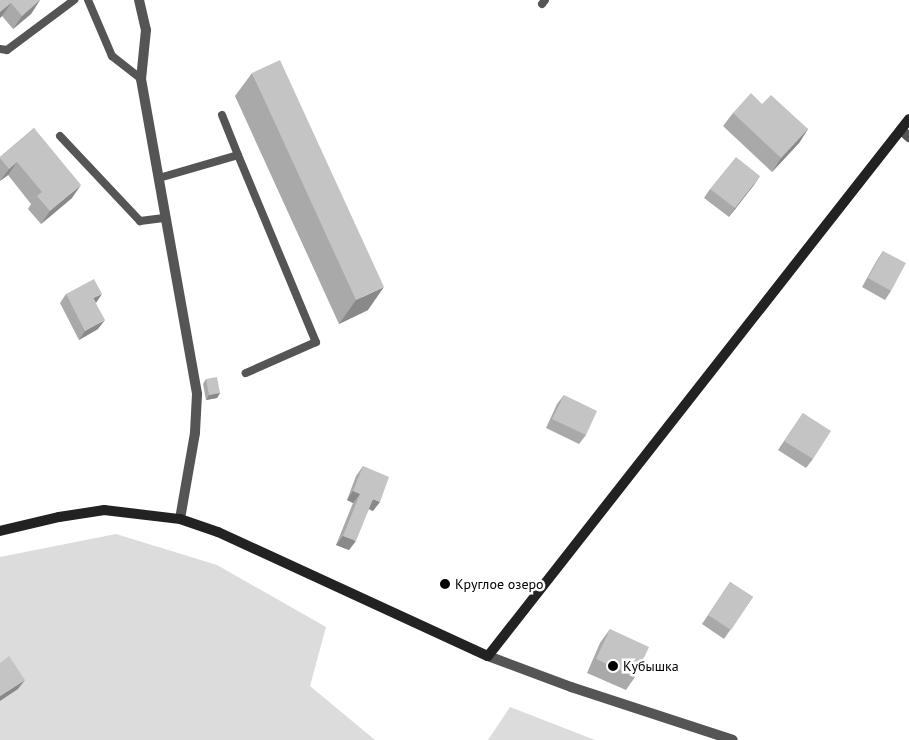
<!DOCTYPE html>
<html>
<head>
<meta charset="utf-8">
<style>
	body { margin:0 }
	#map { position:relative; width:909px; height:740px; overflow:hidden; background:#fff; font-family:"PT Sans",sans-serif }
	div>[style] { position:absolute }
	.green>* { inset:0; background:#dcdcdc }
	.service>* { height:8px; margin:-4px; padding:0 4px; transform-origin:4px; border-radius:4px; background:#555 }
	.minor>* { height:10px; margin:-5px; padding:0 5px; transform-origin:5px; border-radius:5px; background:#555 }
	.secondary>* { height:10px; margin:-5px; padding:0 5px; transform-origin:5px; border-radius:5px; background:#222 }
	.wall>* { inset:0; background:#a9a9a9 }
	.shaded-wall>* { inset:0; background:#898989 }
	.building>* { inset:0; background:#c4c4c4 }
	.dots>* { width:14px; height:14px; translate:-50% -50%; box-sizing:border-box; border:2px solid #fff; border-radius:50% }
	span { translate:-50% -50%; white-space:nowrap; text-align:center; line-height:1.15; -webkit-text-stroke:5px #fff; paint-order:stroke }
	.poi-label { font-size:14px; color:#000 }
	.left { translate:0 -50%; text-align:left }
</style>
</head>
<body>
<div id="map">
	<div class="green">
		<div style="clip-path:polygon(116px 534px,217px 565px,326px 627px,310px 686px,375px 740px,0 740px,0 557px)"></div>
		<div style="clip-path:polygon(510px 707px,595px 740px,488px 740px)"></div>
	</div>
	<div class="service">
		<div style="left:88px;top:0;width:61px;rotate:66.8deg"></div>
		<div style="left:112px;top:56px;width:37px;rotate:38deg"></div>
		<div style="left:542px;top:4px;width:5px;rotate:-53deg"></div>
		<div style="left:0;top:49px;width:7px;rotate:8deg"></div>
		<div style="left:7px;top:50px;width:84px;rotate:-36.7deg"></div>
		<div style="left:222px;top:115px;width:43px;rotate:68.2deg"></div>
		<div style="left:60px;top:136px;width:117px;rotate:46.7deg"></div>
		<div style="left:140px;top:221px;width:26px;rotate:-7deg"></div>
		<div style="left:159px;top:178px;width:82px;rotate:-16.2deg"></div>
		<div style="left:238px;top:155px;width:203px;rotate:67.4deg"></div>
		<div style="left:316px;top:342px;width:77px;rotate:156.1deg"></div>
	</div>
	<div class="minor">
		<div style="left:139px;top:0;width:31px;rotate:77deg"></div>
		<div style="left:146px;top:30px;width:49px;rotate:95.8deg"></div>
		<div style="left:141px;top:79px;width:320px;rotate:79.9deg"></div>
		<div style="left:197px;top:394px;width:39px;rotate:93deg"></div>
		<div style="left:195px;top:433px;width:87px;rotate:99.9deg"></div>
		<div style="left:901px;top:130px;width:11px;rotate:41deg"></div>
		<div style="left:488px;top:656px;width:89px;rotate:20.5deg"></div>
		<div style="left:571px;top:687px;width:170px;rotate:18.1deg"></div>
	</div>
	<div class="secondary">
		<div style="left:0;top:531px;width:61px;rotate:-13.3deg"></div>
		<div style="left:59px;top:517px;width:46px;rotate:-8.8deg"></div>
		<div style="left:104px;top:510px;width:77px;rotate:6.8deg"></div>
		<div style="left:180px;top:519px;width:40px;rotate:18.9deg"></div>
		<div style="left:218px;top:532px;width:297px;rotate:24.7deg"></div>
		<div style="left:488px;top:656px;width:682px;rotate:-51.9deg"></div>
	</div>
	<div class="wall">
		<div style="clip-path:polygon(0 0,40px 0,31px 14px,13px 29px,2px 16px,0 18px)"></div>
		<div style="clip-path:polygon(252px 73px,368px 310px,339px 324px,235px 96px)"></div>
		<div style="clip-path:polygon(762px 104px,808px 129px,799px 143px,772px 172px,723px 126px,733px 113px)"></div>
		<div style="clip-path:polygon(34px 128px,72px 198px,41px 224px,28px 209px,31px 204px,8px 175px,0 181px,0 157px)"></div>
		<div style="clip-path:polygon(760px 176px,729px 217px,704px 198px,710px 189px)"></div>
		<div style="clip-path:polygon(883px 251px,891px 291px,885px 300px,862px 287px,877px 260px)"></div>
		<div style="clip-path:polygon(66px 294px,96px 303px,98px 329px,79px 340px,60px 303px)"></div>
		<div style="clip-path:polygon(206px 379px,220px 393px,217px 398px,206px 400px,203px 384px)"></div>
		<div style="clip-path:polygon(564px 395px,586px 435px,579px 444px,546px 428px,557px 404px)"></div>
		<div style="clip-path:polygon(803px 413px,813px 459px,806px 468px,778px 450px)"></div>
		<div style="clip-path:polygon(363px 466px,373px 511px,369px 509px,349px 550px,336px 545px,353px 503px,347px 500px,356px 476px)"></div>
		<div style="clip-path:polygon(730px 582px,753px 597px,724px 639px,702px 624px)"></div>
		<div style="clip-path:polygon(610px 629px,635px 677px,626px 690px,587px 673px,600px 643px)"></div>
	</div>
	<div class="shaded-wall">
		<div style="clip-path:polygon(40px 0,31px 14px,13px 29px,22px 16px)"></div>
		<div style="clip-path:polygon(11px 3px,2px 16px,0 18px,0 12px)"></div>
		<div style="clip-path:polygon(808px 129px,799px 143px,772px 172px,781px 158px)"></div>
		<div style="clip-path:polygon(17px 162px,8px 175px,0 181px,9px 169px)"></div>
		<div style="clip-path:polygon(760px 176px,754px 185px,729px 217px,735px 208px)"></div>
		<div style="clip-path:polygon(81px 185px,72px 198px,41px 224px,50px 211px)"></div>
		<div style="clip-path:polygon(384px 287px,368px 310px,339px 324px,356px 300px)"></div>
		<div style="clip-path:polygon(102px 294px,96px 303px,93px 298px)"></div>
		<div style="clip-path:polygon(105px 320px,98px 329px,79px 340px,85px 331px)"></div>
		<div style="clip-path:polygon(220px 393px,217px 398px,206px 400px,209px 395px)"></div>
		<div style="clip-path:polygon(353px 491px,360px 494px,353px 503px,347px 500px)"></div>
		<div style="clip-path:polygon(373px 499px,380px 502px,373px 511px,367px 508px)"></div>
		<div style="clip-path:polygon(343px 536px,356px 541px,349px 550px,336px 545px)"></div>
		<div style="clip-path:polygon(25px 680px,18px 689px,0 701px,0 696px)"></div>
	</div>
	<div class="building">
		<div style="clip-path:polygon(0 0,40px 0,22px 16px,11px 3px,0 12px)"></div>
		<div style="clip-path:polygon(280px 60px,384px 287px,356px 300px,252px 73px)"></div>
		<div style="clip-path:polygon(751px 93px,762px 104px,771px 95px,808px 129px,781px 158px,733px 113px)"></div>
		<div style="clip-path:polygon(34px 128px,81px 185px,50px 211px,37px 196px,42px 192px,17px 162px,9px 169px,0 158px,0 157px)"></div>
		<div style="clip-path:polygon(736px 157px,760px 176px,735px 208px,710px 189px)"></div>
		<div style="clip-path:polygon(883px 251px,906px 263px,891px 291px,868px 278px)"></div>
		<div style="clip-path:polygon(94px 279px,102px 294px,93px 298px,105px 320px,85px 331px,66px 294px)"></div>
		<div style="clip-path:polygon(217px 377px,220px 393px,209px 395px,206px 379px)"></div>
		<div style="clip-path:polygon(564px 395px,597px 411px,586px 435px,552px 419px)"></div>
		<div style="clip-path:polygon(803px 413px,831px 431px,813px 459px,784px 441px)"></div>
		<div style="clip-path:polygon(363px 466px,389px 477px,380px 502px,373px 499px,356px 541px,343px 536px,360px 494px,353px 491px)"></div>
		<div style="clip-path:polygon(730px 582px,753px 597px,731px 630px,708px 615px)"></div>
		<div style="clip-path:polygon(610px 629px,649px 647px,635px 677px,596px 659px)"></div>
		<div style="clip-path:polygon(9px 656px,25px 680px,0 696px,0 663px)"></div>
	</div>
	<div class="dots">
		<div style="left:445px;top:584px;background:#000"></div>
		<div style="left:613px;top:666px;background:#000"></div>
	</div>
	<div class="poi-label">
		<span class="left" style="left:455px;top:584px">Круглое озеро</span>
		<span class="left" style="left:623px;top:666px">Кубышка</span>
	</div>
</div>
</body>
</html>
